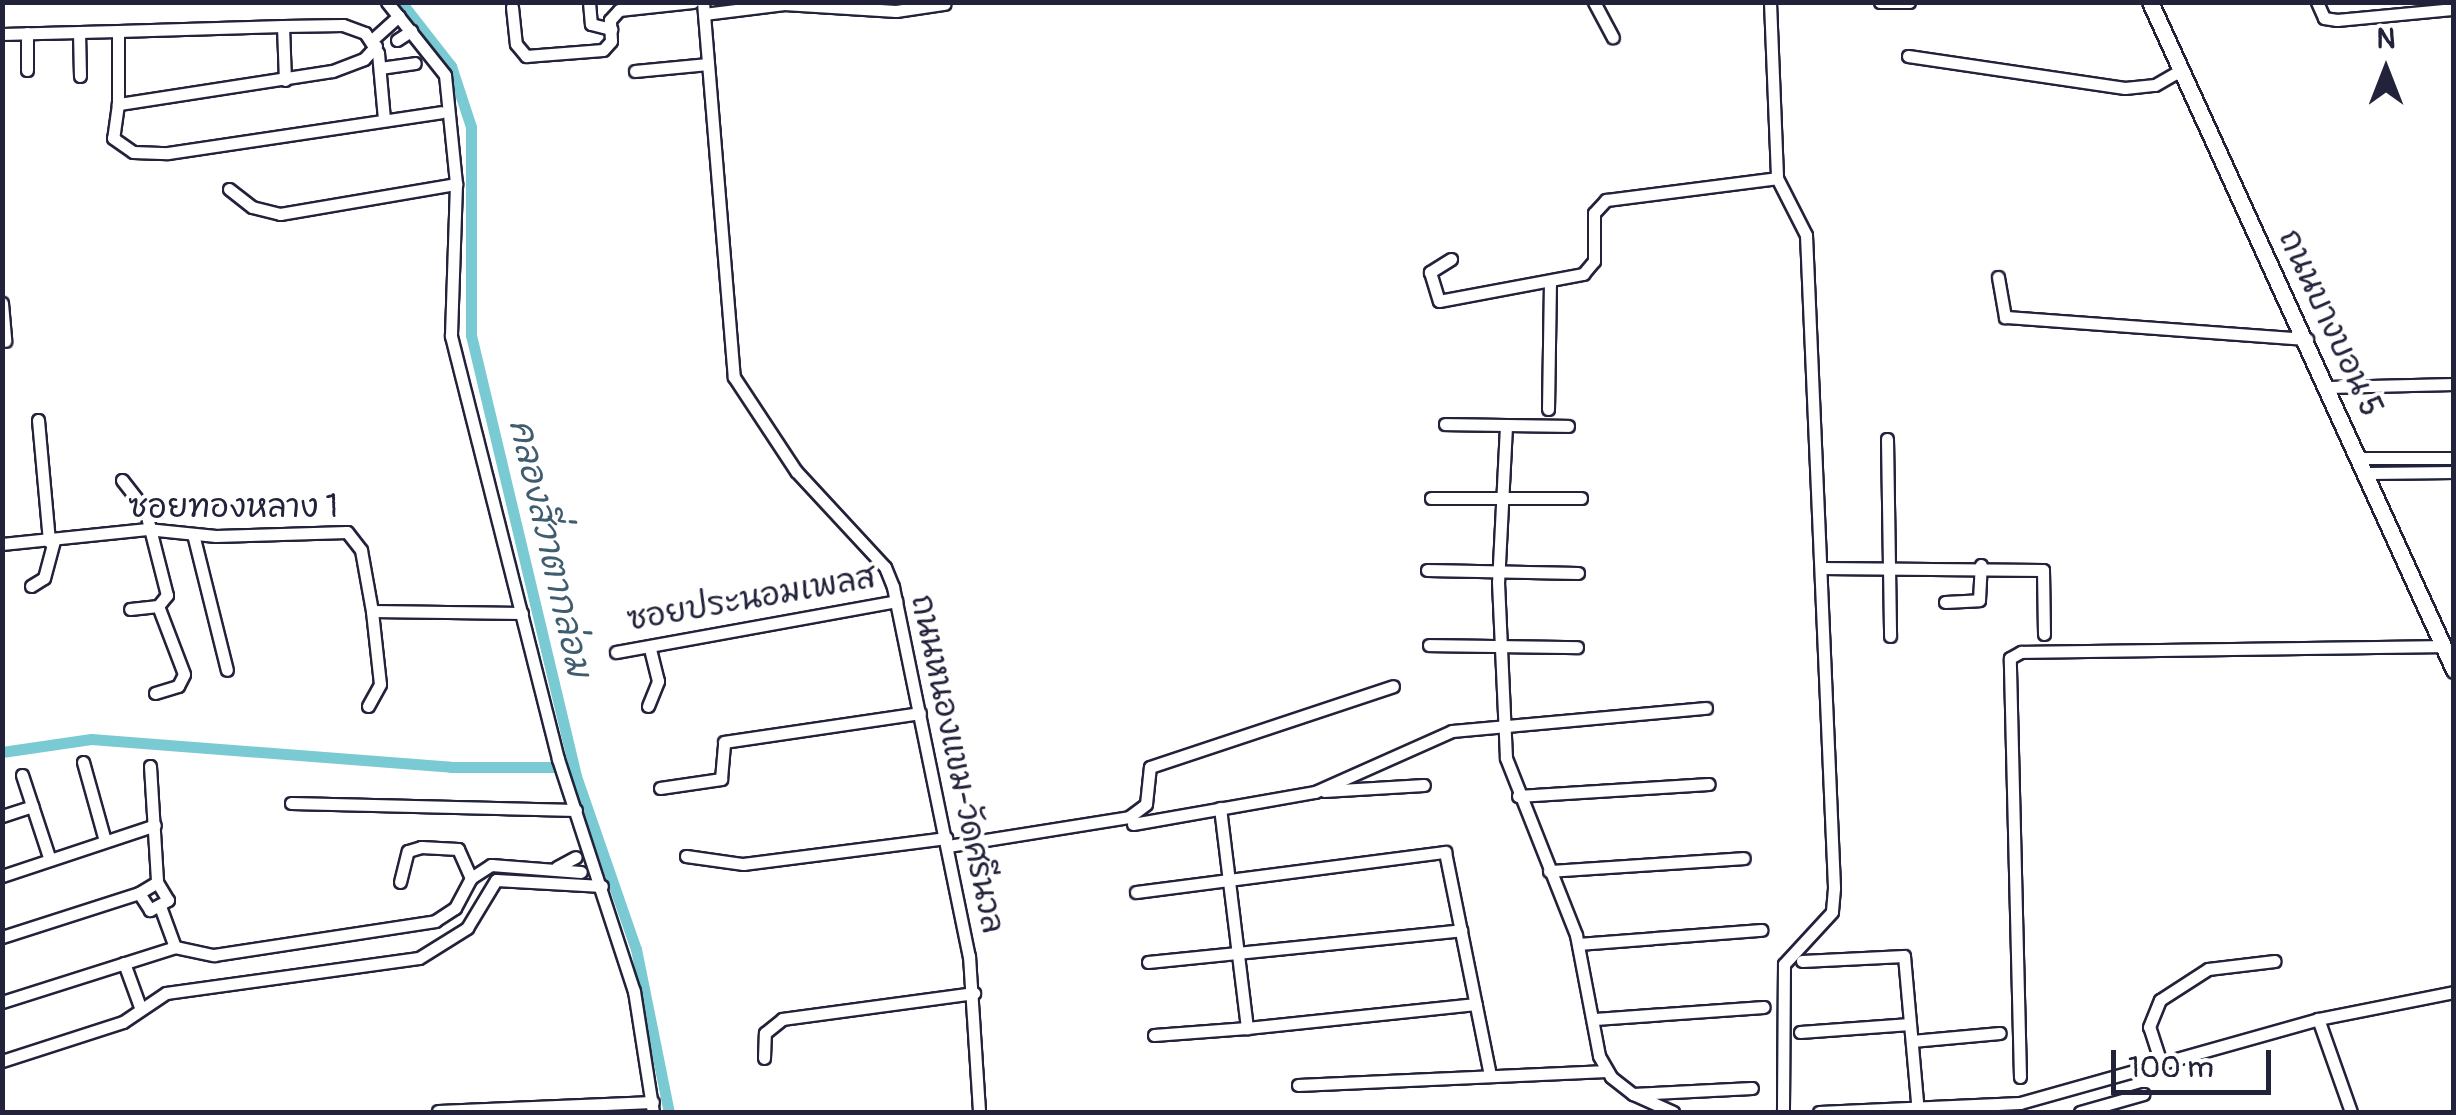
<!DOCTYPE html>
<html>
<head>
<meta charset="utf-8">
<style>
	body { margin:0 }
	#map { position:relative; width:2456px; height:1115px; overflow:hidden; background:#fff; font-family:Pangolin,"Playpen Sans Thai",sans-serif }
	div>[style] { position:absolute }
	.canal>* { height:11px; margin:-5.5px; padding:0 5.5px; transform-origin:5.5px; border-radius:5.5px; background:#79cad2 }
	.roads { filter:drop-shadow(2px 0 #22223b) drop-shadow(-2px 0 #22223b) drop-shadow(0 2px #22223b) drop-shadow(0 -2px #22223b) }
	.street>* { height:11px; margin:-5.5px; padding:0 5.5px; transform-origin:5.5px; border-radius:5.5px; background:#fff }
	.secondary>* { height:15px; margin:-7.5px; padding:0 7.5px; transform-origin:7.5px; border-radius:7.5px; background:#fff }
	span { translate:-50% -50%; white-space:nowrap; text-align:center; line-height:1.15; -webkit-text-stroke:8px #fff; paint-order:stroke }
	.street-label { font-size:32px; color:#22223b }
	.water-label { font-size:35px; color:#405d70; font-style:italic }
	.frame { position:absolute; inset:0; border:5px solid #22223b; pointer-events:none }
	.north { position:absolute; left:2336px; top:20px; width:100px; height:100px; -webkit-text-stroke:8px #fff; paint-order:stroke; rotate:0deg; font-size:28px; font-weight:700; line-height:40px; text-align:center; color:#22223b }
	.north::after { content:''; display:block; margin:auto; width:35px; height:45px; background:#22223b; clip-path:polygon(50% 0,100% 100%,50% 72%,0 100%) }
	.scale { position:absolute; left:2111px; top:1050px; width:160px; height:45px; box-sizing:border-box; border:5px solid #22223b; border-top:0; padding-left:12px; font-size:30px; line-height:35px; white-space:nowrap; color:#22223b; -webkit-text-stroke:8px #fff; paint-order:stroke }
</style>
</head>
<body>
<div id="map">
	<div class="canal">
		<div style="left:401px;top:2px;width:81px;rotate:52deg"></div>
		<div style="left:451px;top:66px;width:64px;rotate:71.8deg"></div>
		<div style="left:471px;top:127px;width:208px;rotate:90deg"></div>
		<div style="left:471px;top:335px;width:453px;rotate:76.6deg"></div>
		<div style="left:576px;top:776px;width:183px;rotate:70.9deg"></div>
		<div style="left:636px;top:949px;width:166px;rotate:78.6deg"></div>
		<div style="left:2px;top:752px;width:90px;rotate:-8.3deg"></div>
		<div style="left:91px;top:739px;width:361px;rotate:4.4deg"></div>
		<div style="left:451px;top:767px;width:118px"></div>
	</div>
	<div class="roads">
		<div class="street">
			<div style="left:387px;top:2px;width:93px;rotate:51.5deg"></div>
			<div style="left:445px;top:75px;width:110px;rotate:84.2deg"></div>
			<div style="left:456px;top:184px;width:152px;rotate:91.9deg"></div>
			<div style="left:451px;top:336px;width:436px;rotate:75.8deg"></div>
			<div style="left:558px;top:759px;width:244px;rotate:71.9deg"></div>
			<div style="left:634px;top:991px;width:122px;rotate:81.1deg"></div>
			<div style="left:589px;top:2px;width:22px;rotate:85deg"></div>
			<div style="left:591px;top:24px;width:21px;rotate:14deg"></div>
			<div style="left:703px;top:2px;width:376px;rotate:85.3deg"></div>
			<div style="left:734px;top:377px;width:113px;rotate:56.6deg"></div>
			<div style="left:796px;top:471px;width:131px;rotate:47.2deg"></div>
			<div style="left:885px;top:567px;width:22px;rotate:68deg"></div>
			<div style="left:893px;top:587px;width:377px;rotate:78.4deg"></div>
			<div style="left:969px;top:956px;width:156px;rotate:86.3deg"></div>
			<div style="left:1594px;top:2px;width:40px;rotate:62deg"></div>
			<div style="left:1770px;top:2px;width:176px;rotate:87.7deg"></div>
			<div style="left:1777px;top:178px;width:64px;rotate:63deg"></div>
			<div style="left:1806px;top:235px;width:654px;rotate:87.54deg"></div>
			<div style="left:1834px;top:888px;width:24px;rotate:95deg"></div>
			<div style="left:1832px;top:912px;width:71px;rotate:132.7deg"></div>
			<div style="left:1784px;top:964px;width:148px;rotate:90.4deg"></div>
			<div style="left:1880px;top:2px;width:29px"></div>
			<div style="left:2317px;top:2px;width:17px;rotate:66deg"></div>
			<div style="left:2324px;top:18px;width:13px;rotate:9deg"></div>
			<div style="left:2337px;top:20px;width:118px;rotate:-5.4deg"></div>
			<div style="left:512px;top:7px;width:37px;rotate:84deg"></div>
			<div style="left:516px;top:44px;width:16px;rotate:50deg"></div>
			<div style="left:526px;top:56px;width:77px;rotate:-4.5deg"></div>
			<div style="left:603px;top:50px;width:12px;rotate:-48deg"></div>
			<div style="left:611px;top:41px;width:21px;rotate:-93deg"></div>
			<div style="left:610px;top:20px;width:13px;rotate:-48deg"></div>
			<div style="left:619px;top:10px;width:74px;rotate:-6.2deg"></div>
			<div style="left:704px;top:14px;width:81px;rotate:-7.1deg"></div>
			<div style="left:784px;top:4px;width:112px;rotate:3.6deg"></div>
			<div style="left:896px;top:11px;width:49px;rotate:-8.3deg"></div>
			<div style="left:283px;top:26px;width:60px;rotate:-1deg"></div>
			<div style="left:343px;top:25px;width:23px;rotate:20deg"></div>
			<div style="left:365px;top:33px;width:24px;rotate:57deg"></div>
			<div style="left:378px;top:53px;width:66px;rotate:84.8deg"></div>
			<div style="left:79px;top:32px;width:44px;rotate:88.7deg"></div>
			<div style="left:27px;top:33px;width:37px;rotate:90deg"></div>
			<div style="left:2px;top:34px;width:116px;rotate:-1.5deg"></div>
			<div style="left:372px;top:40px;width:36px;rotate:-42deg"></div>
			<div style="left:397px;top:40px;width:17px;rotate:-33deg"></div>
			<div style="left:376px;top:46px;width:18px;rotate:133deg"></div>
			<div style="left:364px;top:59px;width:34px;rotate:159deg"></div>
			<div style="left:332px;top:71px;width:217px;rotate:171.2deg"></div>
			<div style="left:118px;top:104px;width:34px;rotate:98deg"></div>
			<div style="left:113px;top:138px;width:24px;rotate:35deg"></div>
			<div style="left:133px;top:152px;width:35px;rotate:2deg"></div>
			<div style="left:168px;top:153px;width:276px;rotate:-8.5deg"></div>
			<div style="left:1908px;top:56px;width:219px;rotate:8.4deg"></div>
			<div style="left:2125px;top:88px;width:30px;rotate:-6deg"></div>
			<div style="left:2155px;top:85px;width:30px;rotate:-30deg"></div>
			<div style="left:380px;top:68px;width:35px;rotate:-8deg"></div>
			<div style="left:635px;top:71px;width:73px;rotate:-5.5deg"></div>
			<div style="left:118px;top:104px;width:73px;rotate:-90deg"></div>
			<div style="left:118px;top:31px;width:165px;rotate:-1.7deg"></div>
			<div style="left:283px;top:26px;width:54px;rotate:87.9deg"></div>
			<div style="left:229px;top:189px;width:29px;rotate:38deg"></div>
			<div style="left:252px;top:207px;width:29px;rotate:14deg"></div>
			<div style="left:280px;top:214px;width:179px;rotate:-9.7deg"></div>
			<div style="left:1451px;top:259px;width:25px;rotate:148deg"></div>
			<div style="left:1430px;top:272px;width:30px;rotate:73deg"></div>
			<div style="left:1439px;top:301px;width:147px;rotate:-10.6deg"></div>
			<div style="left:1583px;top:274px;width:17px;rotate:-50deg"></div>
			<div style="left:1594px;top:261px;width:48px;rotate:-90deg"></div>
			<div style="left:1594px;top:213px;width:18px;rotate:-47deg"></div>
			<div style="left:1606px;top:200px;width:172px;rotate:-7.3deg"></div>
			<div style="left:1998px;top:277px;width:41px;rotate:80.1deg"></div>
			<div style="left:2005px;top:317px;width:303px;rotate:4.2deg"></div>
			<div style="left:2px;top:303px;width:38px;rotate:85deg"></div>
			<div style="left:2328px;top:387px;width:126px;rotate:-1.4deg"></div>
			<div style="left:1548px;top:409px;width:128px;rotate:-89.1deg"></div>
			<div style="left:38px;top:420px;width:122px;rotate:84.8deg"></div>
			<div style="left:1445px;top:424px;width:123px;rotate:0.9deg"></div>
			<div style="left:1506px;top:426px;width:156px;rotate:92.9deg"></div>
			<div style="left:1498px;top:582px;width:176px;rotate:87.4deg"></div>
			<div style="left:1506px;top:758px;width:190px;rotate:68.4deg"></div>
			<div style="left:1576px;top:935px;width:123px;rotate:79.2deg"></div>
			<div style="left:1599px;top:1056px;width:24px;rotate:60deg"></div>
			<div style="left:1611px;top:1077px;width:28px;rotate:38deg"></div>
			<div style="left:1633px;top:1094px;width:44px;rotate:24.2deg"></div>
			<div style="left:1887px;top:439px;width:197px;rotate:89.1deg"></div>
			<div style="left:2362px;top:458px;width:92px"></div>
			<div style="left:2369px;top:473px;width:85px;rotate:-0.7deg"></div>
			<div style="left:122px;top:480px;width:37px;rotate:52deg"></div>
			<div style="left:145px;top:509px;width:89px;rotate:75.7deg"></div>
			<div style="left:167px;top:595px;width:14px;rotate:129deg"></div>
			<div style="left:158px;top:606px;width:28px;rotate:174deg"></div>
			<div style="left:1431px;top:498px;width:150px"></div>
			<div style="left:193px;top:534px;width:140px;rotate:76deg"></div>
			<div style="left:2px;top:544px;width:146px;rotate:-5.9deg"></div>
			<div style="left:147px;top:529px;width:69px;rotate:5.8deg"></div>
			<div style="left:216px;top:536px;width:131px;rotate:-1.7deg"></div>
			<div style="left:347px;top:532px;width:23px;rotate:52deg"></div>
			<div style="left:361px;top:550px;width:62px;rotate:79.8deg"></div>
			<div style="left:372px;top:611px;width:150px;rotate:0.8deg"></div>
			<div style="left:1821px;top:568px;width:222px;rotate:0.5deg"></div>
			<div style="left:2043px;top:570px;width:64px;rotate:89.1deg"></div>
			<div style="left:1427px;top:570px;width:151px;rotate:1.1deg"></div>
			<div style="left:31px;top:586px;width:15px;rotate:-32deg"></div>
			<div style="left:44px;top:578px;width:38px;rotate:-75deg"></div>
			<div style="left:1945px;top:602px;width:34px;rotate:-3deg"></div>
			<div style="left:1979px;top:600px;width:35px;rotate:-87deg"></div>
			<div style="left:1429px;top:645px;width:148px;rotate:0.8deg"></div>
			<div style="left:616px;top:652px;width:285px;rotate:-10.3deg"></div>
			<div style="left:155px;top:693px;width:24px;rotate:-17deg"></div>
			<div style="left:178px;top:686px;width:13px;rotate:-63deg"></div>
			<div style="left:184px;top:674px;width:73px;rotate:-110.9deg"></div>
			<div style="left:368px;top:706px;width:25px;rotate:-61deg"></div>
			<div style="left:380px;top:684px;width:73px;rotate:-96.3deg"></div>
			<div style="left:648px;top:706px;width:27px;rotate:-68deg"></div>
			<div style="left:658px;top:681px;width:34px;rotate:-104deg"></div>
			<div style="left:83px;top:762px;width:82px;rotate:74.4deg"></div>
			<div style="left:150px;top:766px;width:116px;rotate:86.5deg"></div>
			<div style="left:157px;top:882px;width:21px;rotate:59deg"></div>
			<div style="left:168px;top:900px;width:21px;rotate:151deg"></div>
			<div style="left:150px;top:910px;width:20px;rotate:-123deg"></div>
			<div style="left:139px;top:893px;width:21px;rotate:-31deg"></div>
			<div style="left:22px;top:775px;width:89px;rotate:71.8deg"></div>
			<div style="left:660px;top:788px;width:62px;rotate:-8.4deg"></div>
			<div style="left:721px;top:779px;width:37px;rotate:-85deg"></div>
			<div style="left:724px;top:742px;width:198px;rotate:-8.4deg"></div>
			<div style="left:1324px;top:791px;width:100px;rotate:-3.4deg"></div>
			<div style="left:1518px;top:796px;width:191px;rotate:-3.6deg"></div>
			<div style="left:291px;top:803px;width:285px;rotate:1.4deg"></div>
			<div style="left:1220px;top:808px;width:222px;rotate:83deg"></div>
			<div style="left:1247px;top:1028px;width:230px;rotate:-6deg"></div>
			<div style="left:2px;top:816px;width:32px;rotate:-18deg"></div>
			<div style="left:1133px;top:824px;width:185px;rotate:-10deg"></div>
			<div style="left:1315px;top:792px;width:150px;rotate:-24deg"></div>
			<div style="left:1452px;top:731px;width:255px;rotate:-5.2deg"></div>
			<div style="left:948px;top:846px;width:183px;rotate:-9.1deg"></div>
			<div style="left:1129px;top:817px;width:21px;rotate:-37deg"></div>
			<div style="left:1146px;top:804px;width:37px;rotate:-84deg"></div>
			<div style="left:1150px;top:767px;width:256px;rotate:-18.4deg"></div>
			<div style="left:686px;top:856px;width:58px;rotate:8deg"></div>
			<div style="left:743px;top:864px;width:205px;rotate:-7.3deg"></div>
			<div style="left:557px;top:867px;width:21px;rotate:-28deg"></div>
			<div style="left:1549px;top:871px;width:195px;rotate:-3.8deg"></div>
			<div style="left:2px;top:876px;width:161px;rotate:-18.4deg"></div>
			<div style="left:400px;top:882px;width:32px;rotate:-76deg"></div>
			<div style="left:408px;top:851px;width:14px;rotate:-17deg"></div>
			<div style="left:421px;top:847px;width:37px;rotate:3deg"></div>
			<div style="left:458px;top:849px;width:32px;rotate:66deg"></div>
			<div style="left:1136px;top:892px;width:312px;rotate:-7.4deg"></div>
			<div style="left:1445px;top:852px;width:228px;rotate:78.6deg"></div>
			<div style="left:161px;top:909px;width:40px;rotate:69.8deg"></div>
			<div style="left:175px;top:947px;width:40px;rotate:12deg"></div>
			<div style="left:214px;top:955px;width:224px;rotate:-8.7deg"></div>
			<div style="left:435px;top:921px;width:24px;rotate:-33deg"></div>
			<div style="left:455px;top:908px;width:34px;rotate:-62deg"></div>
			<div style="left:471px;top:878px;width:24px;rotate:-33deg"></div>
			<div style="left:491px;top:865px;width:90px;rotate:4.4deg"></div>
			<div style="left:2px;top:937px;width:144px;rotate:-17.8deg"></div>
			<div style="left:1578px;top:944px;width:184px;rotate:-4.4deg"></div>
			<div style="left:1802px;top:961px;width:102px;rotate:-2.8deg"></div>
			<div style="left:1904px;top:956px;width:157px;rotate:84.9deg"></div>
			<div style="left:1148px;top:962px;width:315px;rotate:-5.8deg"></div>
			<div style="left:124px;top:963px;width:47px;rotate:70deg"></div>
			<div style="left:2px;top:1002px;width:182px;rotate:-17.6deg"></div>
			<div style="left:1595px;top:1019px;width:169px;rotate:-4.1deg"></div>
			<div style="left:1800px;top:1032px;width:110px;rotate:-4.2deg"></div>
			<div style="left:1154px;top:1035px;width:93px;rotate:-4.3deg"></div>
			<div style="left:1912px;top:1041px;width:88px;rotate:-5.2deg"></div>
			<div style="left:764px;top:1058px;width:25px;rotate:-88deg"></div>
			<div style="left:765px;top:1033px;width:22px;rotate:-39deg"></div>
			<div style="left:782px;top:1019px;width:194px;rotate:-7.7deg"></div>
			<div style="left:2px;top:1061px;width:127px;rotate:-17.9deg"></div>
			<div style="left:123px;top:1022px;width:52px;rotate:-34deg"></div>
			<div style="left:166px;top:993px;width:255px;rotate:-7.9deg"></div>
			<div style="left:419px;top:958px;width:57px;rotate:-32deg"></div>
			<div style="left:467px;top:928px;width:56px;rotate:-58.9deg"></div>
			<div style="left:496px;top:880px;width:106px;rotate:3.2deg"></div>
			<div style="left:2161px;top:1063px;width:38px;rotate:-108deg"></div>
			<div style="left:2149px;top:1027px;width:29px;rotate:-68deg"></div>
			<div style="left:2160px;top:1000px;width:57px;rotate:-32.9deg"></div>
			<div style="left:2208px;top:969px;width:67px;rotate:-6.8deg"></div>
			<div style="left:2020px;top:1077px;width:419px;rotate:-91.4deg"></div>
			<div style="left:2010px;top:658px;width:13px;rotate:-29deg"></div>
			<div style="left:2021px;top:652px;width:422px;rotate:-0.8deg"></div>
			<div style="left:1298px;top:1085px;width:309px;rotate:-2.6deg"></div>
			<div style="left:1633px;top:1094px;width:119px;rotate:-2.9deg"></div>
			<div style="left:438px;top:1111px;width:215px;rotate:-2.4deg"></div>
			<div style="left:1819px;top:1112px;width:201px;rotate:-2.6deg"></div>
			<div style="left:2020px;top:1103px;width:310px;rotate:-15.7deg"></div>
			<div style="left:2080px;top:1112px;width:66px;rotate:-15.9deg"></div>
			<div style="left:2351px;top:1112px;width:99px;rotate:-109.5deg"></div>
			<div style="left:2318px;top:1019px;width:139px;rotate:-11.2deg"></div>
		</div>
		<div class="secondary">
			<div style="left:2150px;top:2px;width:734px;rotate:65.53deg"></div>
		</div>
	</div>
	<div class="street-label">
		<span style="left:2330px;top:323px;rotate:65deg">ถนนบางบอน 5</span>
		<span style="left:233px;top:507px">ซอยทองหลาง 1</span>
		<span style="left:751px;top:599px;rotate:-10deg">ซอยประนอมเพลส</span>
		<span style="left:957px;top:764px;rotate:78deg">ถนนหนองแขม-วัดศรีนวล</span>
	</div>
	<div class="water-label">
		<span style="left:550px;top:548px;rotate:77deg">คลองสี่วาตากล่อม</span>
	</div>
	<div class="frame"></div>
	<div class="north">N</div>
	<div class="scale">100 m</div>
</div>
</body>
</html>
